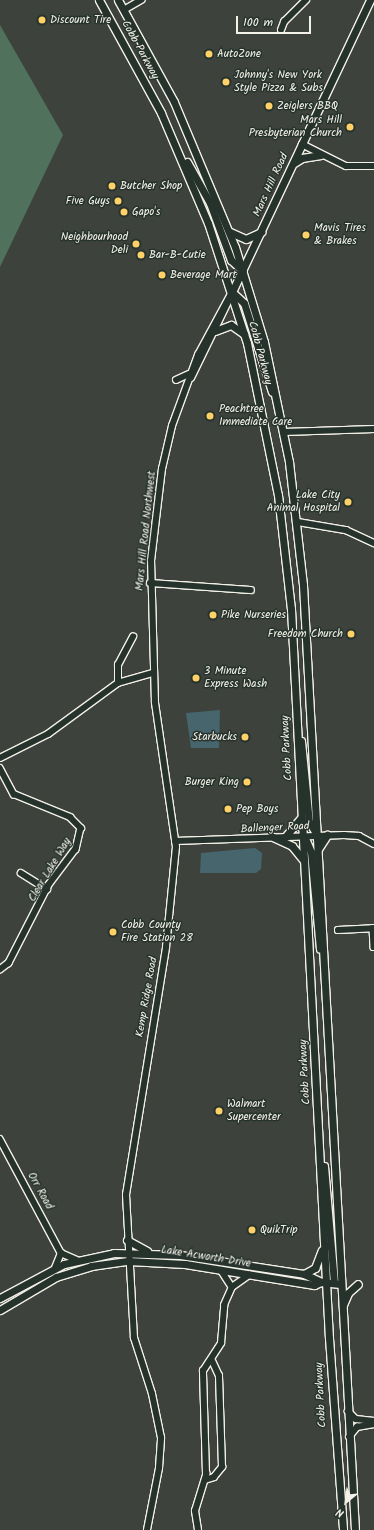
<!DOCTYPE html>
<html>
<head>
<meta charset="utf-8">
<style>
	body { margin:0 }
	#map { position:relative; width:374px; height:1530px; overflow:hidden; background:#3d423c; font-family:Kalam,sans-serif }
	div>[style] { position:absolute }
	.green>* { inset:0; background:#50715c }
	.water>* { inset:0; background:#47656d }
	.roads { filter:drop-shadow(1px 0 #f4f1e8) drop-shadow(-1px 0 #f4f1e8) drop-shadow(0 1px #f4f1e8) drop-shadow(0 -1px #f4f1e8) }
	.minor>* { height:5.5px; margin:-2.75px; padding:0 2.75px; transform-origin:2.75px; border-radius:2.75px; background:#26332d }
	.major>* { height:7px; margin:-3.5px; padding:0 3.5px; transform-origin:3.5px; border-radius:3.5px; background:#26332d }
	.dots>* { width:11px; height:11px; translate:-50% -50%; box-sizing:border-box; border:2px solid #26332d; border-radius:50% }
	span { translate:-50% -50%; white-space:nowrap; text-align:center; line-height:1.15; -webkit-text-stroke:3px #26332d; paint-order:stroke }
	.poi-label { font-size:11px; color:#f4f1e8 }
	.left { translate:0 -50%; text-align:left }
	.right { translate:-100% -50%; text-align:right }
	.street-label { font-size:11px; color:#f4f1e8 }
	.north { position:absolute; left:326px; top:1482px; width:40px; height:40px; -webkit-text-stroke:3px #26332d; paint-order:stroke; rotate:209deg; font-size:11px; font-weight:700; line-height:16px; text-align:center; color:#f4f1e8 }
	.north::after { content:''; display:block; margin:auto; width:14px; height:18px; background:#f4f1e8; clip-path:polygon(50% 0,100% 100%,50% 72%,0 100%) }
	.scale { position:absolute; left:236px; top:16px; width:75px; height:18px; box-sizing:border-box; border:2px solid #f4f1e8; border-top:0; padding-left:5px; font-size:12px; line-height:14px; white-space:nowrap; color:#f4f1e8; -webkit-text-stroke:3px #26332d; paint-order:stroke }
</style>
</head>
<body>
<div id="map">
	<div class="green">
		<div style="clip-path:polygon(0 25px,63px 135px,0 267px)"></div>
	</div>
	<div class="water">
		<div style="clip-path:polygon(220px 710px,219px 748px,191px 748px,186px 713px)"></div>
		<div style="clip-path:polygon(255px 848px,262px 853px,261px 869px,256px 873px,200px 873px,201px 853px)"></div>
	</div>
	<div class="roads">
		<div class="minor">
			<div style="left:124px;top:10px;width:20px;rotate:-30deg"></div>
			<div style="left:281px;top:30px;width:9px;rotate:-69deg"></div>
			<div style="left:284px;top:22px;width:31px;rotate:-45deg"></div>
			<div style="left:302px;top:144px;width:49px;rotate:26.6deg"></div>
			<div style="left:346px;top:166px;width:28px"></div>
			<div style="left:191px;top:378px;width:85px;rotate:-64deg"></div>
			<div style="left:176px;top:380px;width:14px;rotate:-25deg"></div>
			<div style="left:284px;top:432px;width:90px;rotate:-1.9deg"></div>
			<div style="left:298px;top:522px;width:49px;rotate:9.5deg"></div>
			<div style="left:346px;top:530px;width:31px;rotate:25deg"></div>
			<div style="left:150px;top:583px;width:101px;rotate:4deg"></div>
			<div style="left:118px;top:683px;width:18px;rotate:-90deg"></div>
			<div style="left:118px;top:665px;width:32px;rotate:-62deg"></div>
			<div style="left:0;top:758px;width:54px;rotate:-26.6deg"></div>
			<div style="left:48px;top:734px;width:87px;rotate:-36.1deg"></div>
			<div style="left:118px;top:683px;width:36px;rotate:-16deg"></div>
			<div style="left:0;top:768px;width:30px;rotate:62deg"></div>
			<div style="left:14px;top:794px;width:61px;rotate:22.3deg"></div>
			<div style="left:70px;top:817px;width:16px;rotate:45deg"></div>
			<div style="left:81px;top:828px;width:22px;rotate:103deg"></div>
			<div style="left:76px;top:849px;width:45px;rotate:126.9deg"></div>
			<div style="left:49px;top:885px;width:88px;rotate:117.1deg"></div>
			<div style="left:9px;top:963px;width:11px;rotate:142deg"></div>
			<div style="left:175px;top:841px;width:169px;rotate:-2deg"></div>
			<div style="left:344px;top:835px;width:15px;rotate:4deg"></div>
			<div style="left:359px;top:836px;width:17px;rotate:28deg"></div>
			<div style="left:21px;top:873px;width:31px;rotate:32deg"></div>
			<div style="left:338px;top:930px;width:35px;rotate:-3deg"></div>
			<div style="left:373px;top:928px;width:19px;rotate:87deg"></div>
			<div style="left:0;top:1139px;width:129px;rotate:61.8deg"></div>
			<div style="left:61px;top:1253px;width:17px;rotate:24deg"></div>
			<div style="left:55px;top:1268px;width:16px;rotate:-68deg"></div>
			<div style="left:221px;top:1270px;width:20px;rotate:57deg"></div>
			<div style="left:348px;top:1411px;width:11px;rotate:45deg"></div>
			<div style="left:356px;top:1419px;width:18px;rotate:6deg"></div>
			<div style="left:349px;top:1437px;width:13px;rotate:-51deg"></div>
			<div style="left:357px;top:1427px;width:17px;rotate:-10deg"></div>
			<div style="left:205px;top:1480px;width:9px;rotate:-18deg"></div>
			<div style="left:214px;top:1477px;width:13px;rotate:-51deg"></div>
			<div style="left:222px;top:1467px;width:91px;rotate:-91.9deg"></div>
			<div style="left:219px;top:1376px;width:17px;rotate:-115deg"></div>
			<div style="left:147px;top:1530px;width:63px;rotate:-79deg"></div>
			<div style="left:159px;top:1468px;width:30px;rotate:-86deg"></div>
			<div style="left:161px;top:1438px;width:45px;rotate:-101.6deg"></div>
			<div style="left:152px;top:1394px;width:59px;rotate:-107.8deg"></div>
			<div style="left:134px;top:1338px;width:143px;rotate:-93.2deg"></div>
			<div style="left:126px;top:1195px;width:251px;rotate:-80.8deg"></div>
			<div style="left:166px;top:947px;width:100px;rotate:-84.3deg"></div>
			<div style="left:176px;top:847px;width:146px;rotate:-98.3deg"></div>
			<div style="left:155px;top:703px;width:142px;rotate:-91.6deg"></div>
			<div style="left:151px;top:561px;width:93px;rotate:-83.2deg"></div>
			<div style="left:162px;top:469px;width:44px;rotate:-76.9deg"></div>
			<div style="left:172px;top:426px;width:76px;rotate:-69.9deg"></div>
			<div style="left:198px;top:355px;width:72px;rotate:-61.6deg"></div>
			<div style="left:198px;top:1530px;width:19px;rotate:-99deg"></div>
			<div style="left:195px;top:1511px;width:39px;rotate:-73deg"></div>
			<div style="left:206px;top:1474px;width:103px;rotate:-91.7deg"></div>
			<div style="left:203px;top:1371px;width:33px;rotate:-57deg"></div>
			<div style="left:221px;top:1343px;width:38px;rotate:-85deg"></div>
			<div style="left:224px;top:1305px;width:20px;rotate:-66deg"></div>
			<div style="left:232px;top:1287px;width:21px;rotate:-35deg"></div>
		</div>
		<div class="major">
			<div style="left:99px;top:0;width:129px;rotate:61.2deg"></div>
			<div style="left:161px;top:113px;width:120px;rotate:66.9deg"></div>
			<div style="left:208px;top:223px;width:126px;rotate:72deg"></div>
			<div style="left:247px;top:343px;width:155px;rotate:78.5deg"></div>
			<div style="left:278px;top:495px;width:115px;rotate:83.5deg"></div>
			<div style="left:291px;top:609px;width:730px;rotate:87.02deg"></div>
			<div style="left:329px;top:1338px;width:193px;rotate:85.8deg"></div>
			<div style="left:118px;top:0;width:116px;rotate:61.2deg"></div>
			<div style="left:174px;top:102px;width:157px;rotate:67.2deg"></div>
			<div style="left:235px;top:247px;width:99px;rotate:73deg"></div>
			<div style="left:264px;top:342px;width:123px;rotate:78.2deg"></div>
			<div style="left:289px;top:462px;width:124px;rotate:83.5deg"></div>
			<div style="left:303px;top:585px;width:946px;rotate:86.85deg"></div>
			<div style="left:187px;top:162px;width:47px;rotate:60.7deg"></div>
			<div style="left:210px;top:203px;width:61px;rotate:69.8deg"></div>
			<div style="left:231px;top:260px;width:16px;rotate:43deg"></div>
			<div style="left:294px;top:163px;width:9px;rotate:-32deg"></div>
			<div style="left:302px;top:158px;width:19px;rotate:-9deg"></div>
			<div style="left:230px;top:232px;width:17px;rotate:24deg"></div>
			<div style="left:246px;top:239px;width:17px;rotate:-25deg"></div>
			<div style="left:232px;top:292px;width:323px;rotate:-64.7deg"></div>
			<div style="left:232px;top:292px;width:16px;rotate:43deg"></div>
			<div style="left:244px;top:303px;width:93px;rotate:72.5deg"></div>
			<div style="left:215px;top:331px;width:17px;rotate:-21deg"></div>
			<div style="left:231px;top:325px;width:16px;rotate:35deg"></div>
			<div style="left:301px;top:741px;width:81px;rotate:84.4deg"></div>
			<div style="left:309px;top:822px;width:15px;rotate:58deg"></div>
			<div style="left:273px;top:837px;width:21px;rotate:25deg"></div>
			<div style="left:292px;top:846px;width:19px;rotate:51deg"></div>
			<div style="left:285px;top:837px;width:25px;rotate:-50deg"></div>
			<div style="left:305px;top:838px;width:15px;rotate:67deg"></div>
			<div style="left:311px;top:852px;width:97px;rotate:84.7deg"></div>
			<div style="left:318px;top:849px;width:17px;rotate:-57deg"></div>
			<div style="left:324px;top:1166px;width:117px;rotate:85.1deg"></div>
			<div style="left:127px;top:1240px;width:23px;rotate:29deg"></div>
			<div style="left:304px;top:1274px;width:13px;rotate:-29deg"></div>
			<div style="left:315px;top:1268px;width:19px;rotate:-69deg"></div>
			<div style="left:0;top:1298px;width:72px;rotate:-28deg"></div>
			<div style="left:64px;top:1264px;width:51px;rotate:-12.4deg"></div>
			<div style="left:114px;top:1253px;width:66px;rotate:1.7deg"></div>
			<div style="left:180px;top:1255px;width:125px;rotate:8.7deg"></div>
			<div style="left:304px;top:1274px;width:19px;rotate:25deg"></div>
			<div style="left:343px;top:1305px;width:13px;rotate:-67deg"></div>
			<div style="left:348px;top:1293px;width:13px;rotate:-42deg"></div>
			<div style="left:0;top:1310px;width:65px;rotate:-30.5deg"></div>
			<div style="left:56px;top:1277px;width:37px;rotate:-17deg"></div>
			<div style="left:91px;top:1266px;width:37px;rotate:-8deg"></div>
			<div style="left:128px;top:1261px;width:57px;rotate:3deg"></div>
			<div style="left:185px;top:1264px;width:131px;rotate:9.2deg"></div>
			<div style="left:314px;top:1285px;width:8px;rotate:-23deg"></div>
			<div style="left:321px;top:1282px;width:19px;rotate:6deg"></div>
		</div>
	</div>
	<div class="dots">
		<div style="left:42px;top:20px;background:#ffd166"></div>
		<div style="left:209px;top:54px;background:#ffd166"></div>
		<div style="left:226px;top:82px;background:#ffd166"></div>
		<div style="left:269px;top:106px;background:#ffd166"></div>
		<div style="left:350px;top:127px;background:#ffd166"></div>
		<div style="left:112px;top:186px;background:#ffd166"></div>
		<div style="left:118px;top:201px;background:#ffd166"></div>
		<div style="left:124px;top:212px;background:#ffd166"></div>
		<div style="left:306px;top:235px;background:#ffd166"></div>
		<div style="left:136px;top:244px;background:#ffd166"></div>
		<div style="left:141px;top:255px;background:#ffd166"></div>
		<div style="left:162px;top:275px;background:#ffd166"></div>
		<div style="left:210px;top:416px;background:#ffd166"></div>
		<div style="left:348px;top:502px;background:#ffd166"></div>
		<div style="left:213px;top:615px;background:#ffd166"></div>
		<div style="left:351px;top:634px;background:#ffd166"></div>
		<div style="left:196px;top:678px;background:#ffd166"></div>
		<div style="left:245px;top:737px;background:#ffd166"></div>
		<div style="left:247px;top:782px;background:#ffd166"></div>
		<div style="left:228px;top:809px;background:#ffd166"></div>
		<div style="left:113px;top:932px;background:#ffd166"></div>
		<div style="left:219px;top:1111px;background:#ffd166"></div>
		<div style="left:252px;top:1230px;background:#ffd166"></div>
	</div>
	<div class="poi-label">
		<span class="left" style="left:50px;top:20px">Discount Tire</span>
		<span class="left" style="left:217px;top:54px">AutoZone</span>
		<span class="left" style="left:234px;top:82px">Johnny's New York<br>Style Pizza &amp; Subs</span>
		<span class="left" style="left:277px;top:106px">Zeiglers BBQ</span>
		<span class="right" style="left:342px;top:127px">Mars Hill<br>Presbyterian Church</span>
		<span class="left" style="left:120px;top:186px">Butcher Shop</span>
		<span class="right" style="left:110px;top:201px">Five Guys</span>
		<span class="left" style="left:132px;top:212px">Gapo's</span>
		<span class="left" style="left:314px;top:235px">Mavis Tires<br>&amp; Brakes</span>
		<span class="right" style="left:128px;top:244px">Neighbourhood<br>Deli</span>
		<span class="left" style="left:149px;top:255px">Bar-B-Cutie</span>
		<span class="left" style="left:170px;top:275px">Beverage Mart</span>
		<span class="left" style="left:219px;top:416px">Peachtree<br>Immediate Care</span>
		<span class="right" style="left:340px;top:502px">Lake City<br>Animal Hospital</span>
		<span class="left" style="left:221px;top:615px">Pike Nurseries</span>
		<span class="right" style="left:343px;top:634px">Freedom Church</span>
		<span class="left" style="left:204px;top:678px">3 Minute<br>Express Wash</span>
		<span class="right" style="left:237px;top:737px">Starbucks</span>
		<span class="right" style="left:239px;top:782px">Burger King</span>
		<span class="left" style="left:236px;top:809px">Pep Boys</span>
		<span class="left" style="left:121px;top:932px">Cobb County<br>Fire Station 28</span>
		<span class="left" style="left:227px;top:1111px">Walmart<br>Supercenter</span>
		<span class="left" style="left:260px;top:1230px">QuikTrip</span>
	</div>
	<div class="street-label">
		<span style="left:140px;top:50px;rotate:61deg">Cobb Parkway</span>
		<span style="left:271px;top:185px;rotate:-65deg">Mars Hill Road</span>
		<span style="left:260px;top:353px;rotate:75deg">Cobb Parkway</span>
		<span style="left:146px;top:531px;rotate:-84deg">Mars Hill Road Northwest</span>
		<span style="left:287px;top:748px;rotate:-93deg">Cobb Parkway</span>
		<span style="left:275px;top:828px;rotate:-3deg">Ballenger Road</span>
		<span style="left:50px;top:870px;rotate:-59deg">Clear Lake Way</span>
		<span style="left:147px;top:997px;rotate:-80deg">Kemp Ridge Road</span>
		<span style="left:305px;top:1072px;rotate:-93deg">Cobb Parkway</span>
		<span style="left:40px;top:1191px;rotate:61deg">Orr Road</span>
		<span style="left:206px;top:1257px;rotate:9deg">Lake Acworth Drive</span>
		<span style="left:321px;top:1395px;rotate:-93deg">Cobb Parkway</span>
	</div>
	<div class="north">N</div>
	<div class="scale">100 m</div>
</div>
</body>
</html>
